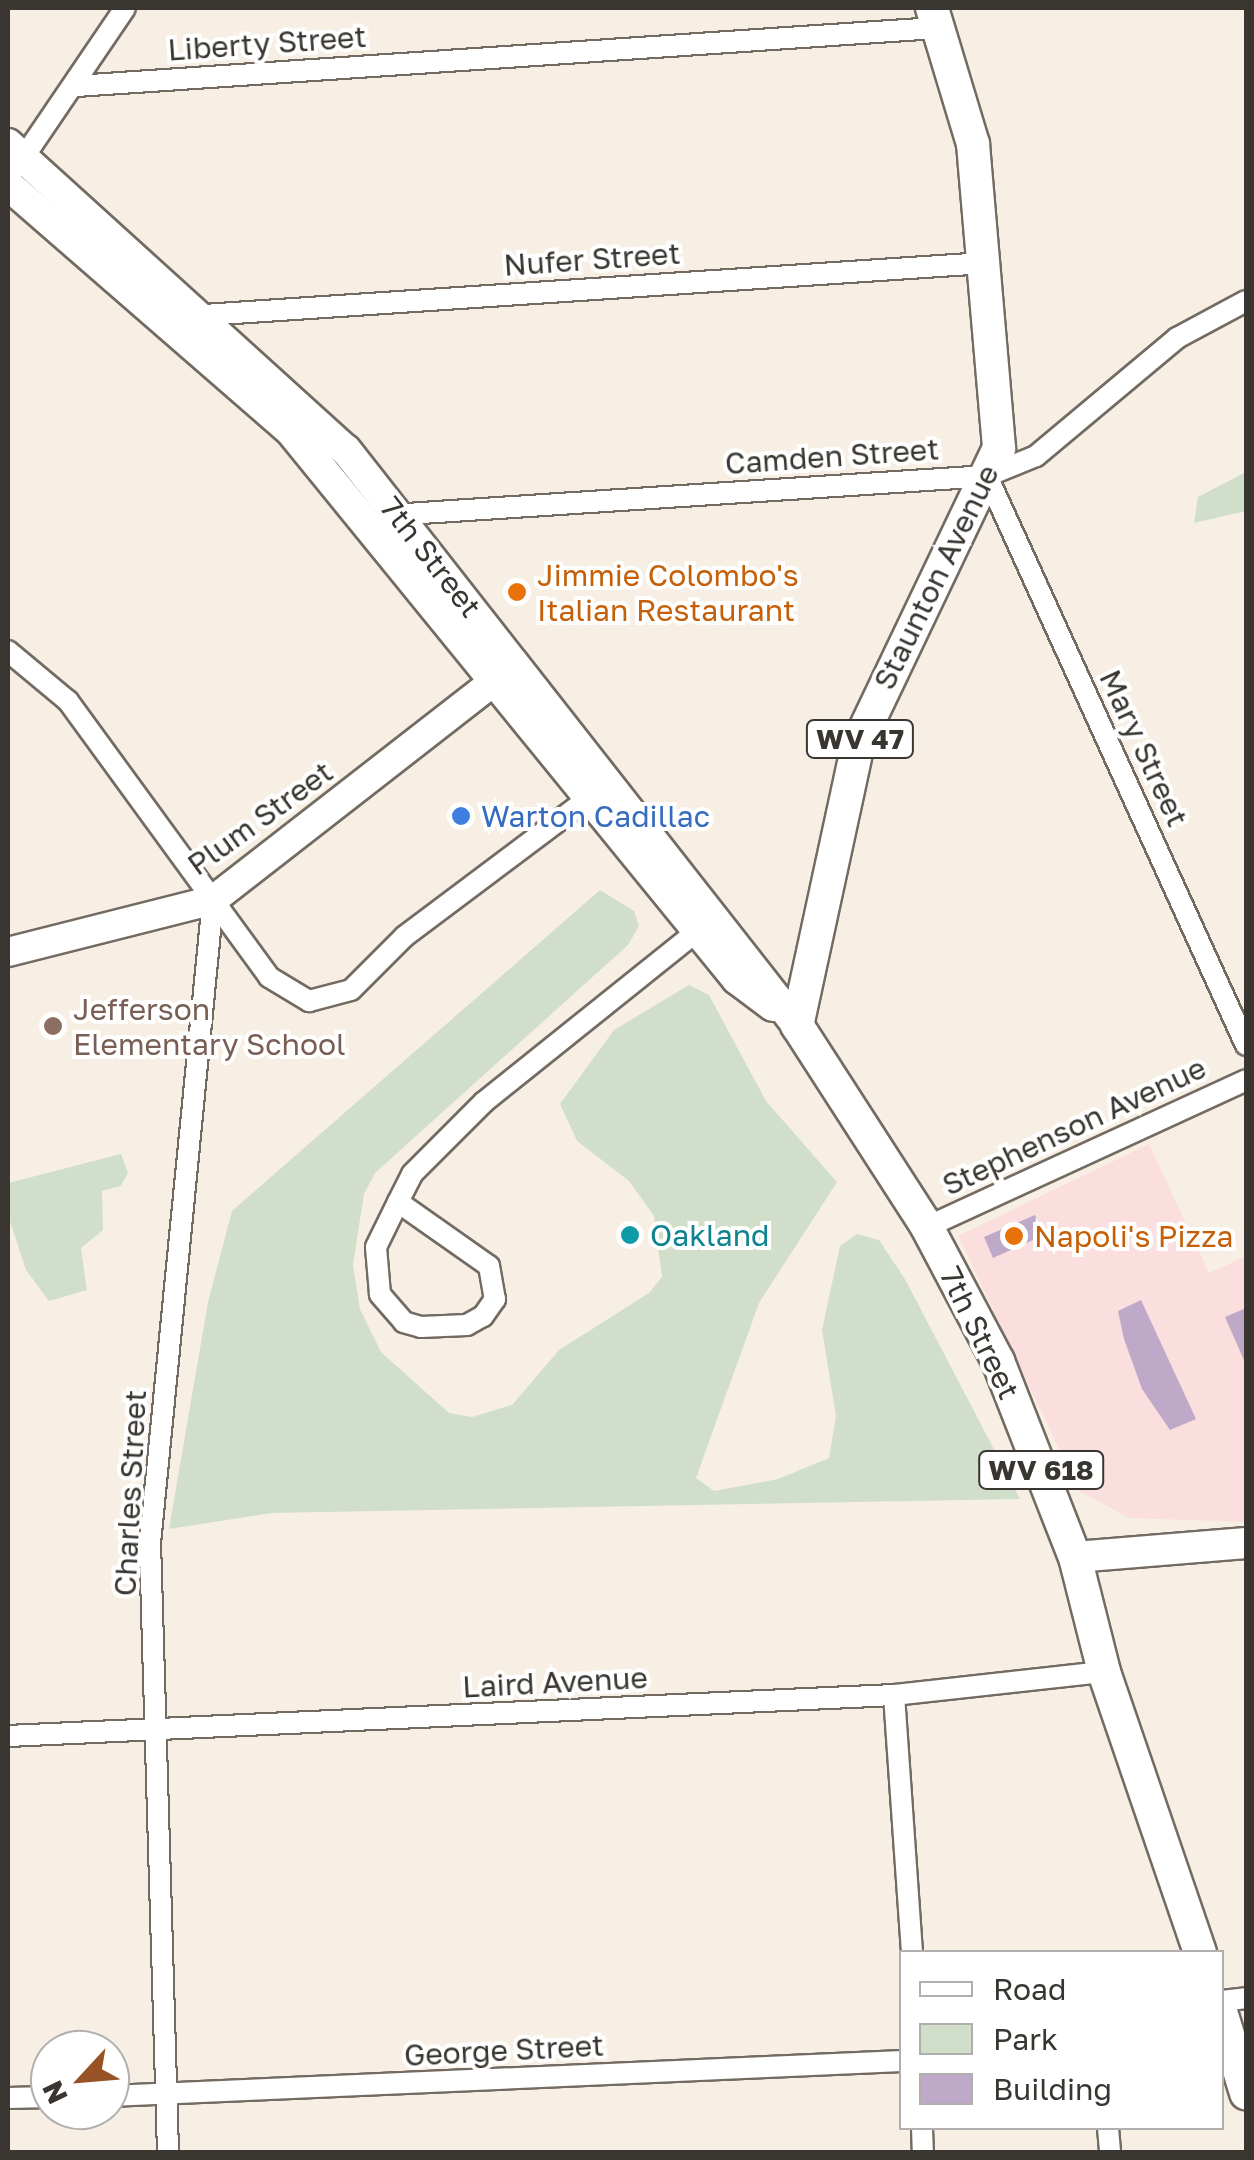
<!DOCTYPE html>
<html>
<head>
<meta charset="utf-8">
<style>
	body { margin:0 }
	#map { position:relative; width:1254px; height:2160px; overflow:hidden; background:#f8efe4; font-family:"Golos Text",sans-serif }
	div>[style] { position:absolute }
	.commercial>* { inset:0; background:#fadfde }
	.green>* { inset:0; background:#d1dfca }
	.building>* { inset:0; background:#bea9c9 }
	.roads { filter:drop-shadow(2px 0 #736b62) drop-shadow(-2px 0 #736b62) drop-shadow(0 2px #736b62) drop-shadow(0 -2px #736b62) }
	.minor>* { height:20px; margin:-10px; padding:0 10px; transform-origin:10px; border-radius:10px; background:#fff }
	.tertiary>* { height:28px; margin:-14px; padding:0 14px; transform-origin:14px; border-radius:14px; background:#fff }
	.secondary>* { height:30px; margin:-15px; padding:0 15px; transform-origin:15px; border-radius:15px; background:#fff }
	.primary>* { height:32px; margin:-16px; padding:0 16px; transform-origin:16px; border-radius:16px; background:#fff }
	.dots>* { width:28px; height:28px; translate:-50% -50%; box-sizing:border-box; border:5px solid #fff; border-radius:50% }
	span { translate:-50% -50%; white-space:nowrap; text-align:center; line-height:1.15; -webkit-text-stroke:8px #fff; paint-order:stroke }
	.shield-label span { padding:2px 8px; background:#fff; border:2px solid; border-radius:8px; -webkit-text-stroke-width:0 }
	.shield-label { font-size:28px; color:#393632; font-weight:700 }
	.street-label { font-size:30px; color:#393632 }
	.food-label { font-size:30px; color:#c56008 }
	.left { translate:0 -50%; text-align:left }
	.shop-label { font-size:30px; color:#366cbe }
	.education-label { font-size:30px; color:#785e54 }
	.culture-label { font-size:30px; color:#0d838f }
	.frame { position:absolute; inset:0; border:10px solid #393632; pointer-events:none }
	.legend { position:absolute; left:899px; top:1950px; width:325px; height:180px; box-sizing:border-box; background:#fff; border:2px solid #b0afad; margin:0; padding:12px 18px; list-style:none; font-size:30px; color:#393632 }
	.legend li { display:flex; align-items:center; gap:20px; height:50px }
	.legend b { width:50px; border:2px solid #b0afad }
	.north { position:absolute; left:30px; top:2030px; width:100px; height:100px; box-sizing:border-box; background:#fff; border:2px solid #b0afad; border-radius:50%; rotate:244deg; font-size:28px; font-weight:700; line-height:40px; text-align:center; color:#393632 }
	.north::after { content:''; display:block; margin:auto; width:35px; height:45px; background:#975326; clip-path:polygon(50% 0,100% 100%,50% 72%,0 100%) }
</style>
</head>
<body>
<div id="map">
	<div class="commercial">
		<div style="clip-path:polygon(1149px 1144px,1209px 1273px,1246px 1256px,1246px 1522px,1129px 1518px,1079px 1491px,958px 1236px)"></div>
	</div>
	<div class="green">
		<div style="clip-path:polygon(1246px 472px,1246px 511px,1194px 523px,1198px 497px)"></div>
		<div style="clip-path:polygon(600px 890px,634px 911px,639px 926px,628px 945px,375px 1173px,364px 1194px,353px 1265px,360px 1309px,381px 1352px,449px 1413px,472px 1417px,512px 1405px,559px 1350px,649px 1293px,662px 1277px,654px 1216px,629px 1181px,577px 1141px,560px 1104px,614px 1030px,689px 985px,709px 995px,766px 1101px,837px 1182px,759px 1303px,696px 1478px,714px 1491px,778px 1479px,829px 1458px,836px 1416px,822px 1330px,840px 1246px,857px 1234px,879px 1240px,905px 1279px,1020px 1499px,272px 1513px,169px 1529px,208px 1302px,232px 1211px)"></div>
		<div style="clip-path:polygon(121px 1154px,128px 1173px,121px 1186px,102px 1191px,103px 1230px,81px 1248px,87px 1290px,49px 1301px,26px 1270px,8px 1215px,8px 1183px)"></div>
	</div>
	<div class="building">
		<div style="clip-path:polygon(1035px 1215px,1044px 1235px,993px 1258px,984px 1237px)"></div>
		<div style="clip-path:polygon(1141px 1300px,1196px 1419px,1170px 1430px,1142px 1389px,1124px 1339px,1118px 1311px)"></div>
		<div style="clip-path:polygon(1246px 1308px,1246px 1365px,1225px 1317px)"></div>
	</div>
	<div class="roads">
		<div class="minor">
			<div style="left:76px;top:86px;width:862px;rotate:-3.86deg"></div>
			<div style="left:17px;top:167px;width:192px;rotate:-55.8deg"></div>
			<div style="left:204px;top:315px;width:782px;rotate:-3.81deg"></div>
			<div style="left:987px;top:476px;width:625px;rotate:65.53deg"></div>
			<div style="left:391px;top:515px;width:597px;rotate:-3.74deg"></div>
			<div style="left:987px;top:476px;width:53px;rotate:-22.2deg"></div>
			<div style="left:1036px;top:456px;width:184px;rotate:-39.9deg"></div>
			<div style="left:1177px;top:338px;width:78px;rotate:-28.2deg"></div>
			<div style="left:8px;top:651px;width:78px;rotate:39.8deg"></div>
			<div style="left:68px;top:701px;width:341px;rotate:53.9deg"></div>
			<div style="left:269px;top:977px;width:47px;rotate:31deg"></div>
			<div style="left:309px;top:1001px;width:43px;rotate:-14.7deg"></div>
			<div style="left:351px;top:990px;width:76px;rotate:-45deg"></div>
			<div style="left:405px;top:936px;width:235px;rotate:-36.9deg"></div>
			<div style="left:398px;top:1202px;width:111px;rotate:35.1deg"></div>
			<div style="left:489px;top:1266px;width:34px;rotate:80deg"></div>
			<div style="left:495px;top:1299px;width:21px;rotate:125deg"></div>
			<div style="left:483px;top:1316px;width:18px;rotate:151deg"></div>
			<div style="left:467px;top:1325px;width:46px;rotate:177.5deg"></div>
			<div style="left:421px;top:1327px;width:18px;rotate:-164deg"></div>
			<div style="left:404px;top:1322px;width:37px;rotate:-131deg"></div>
			<div style="left:380px;top:1294px;width:47px;rotate:-94.9deg"></div>
			<div style="left:376px;top:1247px;width:50px;rotate:-63.9deg"></div>
			<div style="left:398px;top:1202px;width:31px;rotate:-63deg"></div>
			<div style="left:412px;top:1174px;width:102px;rotate:-45deg"></div>
			<div style="left:484px;top:1102px;width:275px;rotate:-38.7deg"></div>
			<div style="left:927px;top:1227px;width:351px;rotate:-24.7deg"></div>
			<div style="left:894px;top:1695px;width:258px;rotate:86deg"></div>
			<div style="left:8px;top:1736px;width:887px;rotate:-2.65deg"></div>
			<div style="left:894px;top:1695px;width:211px;rotate:-6.3deg"></div>
			<div style="left:1222px;top:2001px;width:24px;rotate:-7deg"></div>
			<div style="left:110px;top:2096px;width:793px;rotate:-2.53deg"></div>
			<div style="left:8px;top:2098px;width:42px;rotate:-1.4deg"></div>
			<div style="left:922px;top:2128px;width:24px;rotate:88deg"></div>
			<div style="left:1108px;top:2128px;width:24px;rotate:85deg"></div>
			<div style="left:168px;top:2152px;width:609px;rotate:-91.69deg"></div>
			<div style="left:150px;top:1543px;width:646px;rotate:-84.4deg"></div>
		</div>
		<div class="tertiary">
			<div style="left:8px;top:952px;width:211px;rotate:-14.2deg"></div>
			<div style="left:213px;top:900px;width:378px;rotate:-37.9deg"></div>
		</div>
		<div class="secondary">
			<div style="left:8px;top:144px;width:456px;rotate:42.2deg"></div>
			<div style="left:346px;top:450px;width:731px;rotate:51.89deg"></div>
			<div style="left:8px;top:185px;width:374px;rotate:41deg"></div>
			<div style="left:290px;top:430px;width:708px;rotate:50.85deg"></div>
			<div style="left:737px;top:979px;width:45px;rotate:36.9deg"></div>
			<div style="left:1075px;top:1557px;width:172px;rotate:-4.7deg"></div>
		</div>
		<div class="primary">
			<div style="left:932px;top:8px;width:142px;rotate:73.2deg"></div>
			<div style="left:973px;top:144px;width:305px;rotate:85.1deg"></div>
			<div style="left:999px;top:448px;width:328px;rotate:115.5deg"></div>
			<div style="left:858px;top:744px;width:288px;rotate:102.2deg"></div>
			<div style="left:797px;top:1025px;width:240px;rotate:57.2deg"></div>
			<div style="left:927px;top:1227px;width:152px;rotate:62.1deg"></div>
			<div style="left:998px;top:1361px;width:211px;rotate:68.6deg"></div>
			<div style="left:1075px;top:1557px;width:119px;rotate:75.8deg"></div>
			<div style="left:1104px;top:1672px;width:296px;rotate:71.1deg"></div>
			<div style="left:1222px;top:2015px;width:82px;rotate:72.9deg"></div>
		</div>
	</div>
	<div class="dots">
		<div style="left:517px;top:592px;background:#e8710a"></div>
		<div style="left:461px;top:816px;background:#3f7fe0"></div>
		<div style="left:53px;top:1026px;background:#8d6e63"></div>
		<div style="left:630px;top:1235px;background:#0f9aa8"></div>
		<div style="left:1014px;top:1236px;background:#e8710a"></div>
	</div>
	<div class="shield-label">
		<span style="left:860px;top:739px">WV 47</span>
		<span style="left:1041px;top:1470px">WV 618</span>
	</div>
	<div class="street-label">
		<span style="left:267px;top:43px;rotate:-4deg">Liberty Street</span>
		<span style="left:592px;top:259px;rotate:-4deg">Nufer Street</span>
		<span style="left:832px;top:456px;rotate:-4deg">Camden Street</span>
		<span style="left:431px;top:557px;rotate:52deg">7th Street</span>
		<span style="left:936px;top:577px;rotate:-64deg">Staunton Avenue</span>
		<span style="left:1144px;top:748px;rotate:65deg">Mary Street</span>
		<span style="left:260px;top:818px;rotate:-36deg">Plum Street</span>
		<span style="left:1074px;top:1126px;rotate:-25deg">Stephenson Avenue</span>
		<span style="left:980px;top:1333px;rotate:64deg">7th Street</span>
		<span style="left:130px;top:1493px;rotate:-87deg">Charles Street</span>
		<span style="left:555px;top:1682px;rotate:-3deg">Laird Avenue</span>
		<span style="left:504px;top:2050px;rotate:-3deg">George Street</span>
	</div>
	<div class="food-label">
		<span class="left" style="left:537px;top:592px">Jimmie Colombo's<br>Italian Restaurant</span>
		<span class="left" style="left:1034px;top:1236px">Napoli's Pizza</span>
	</div>
	<div class="shop-label">
		<span class="left" style="left:481px;top:816px">Warton Cadillac</span>
	</div>
	<div class="education-label">
		<span class="left" style="left:73px;top:1026px">Jefferson<br>Elementary School</span>
	</div>
	<div class="culture-label">
		<span class="left" style="left:650px;top:1235px">Oakland</span>
	</div>
	<div class="frame"></div>
	<ul class="legend">
	<li><b style="height:12px;background:#fff"></b>Road</li>
	<li><b style="height:28px;background:#d1dfca"></b>Park</li>
	<li><b style="height:28px;background:#bea9c9"></b>Building</li>
	</ul>
	<div class="north">N</div>
</div>
</body>
</html>
